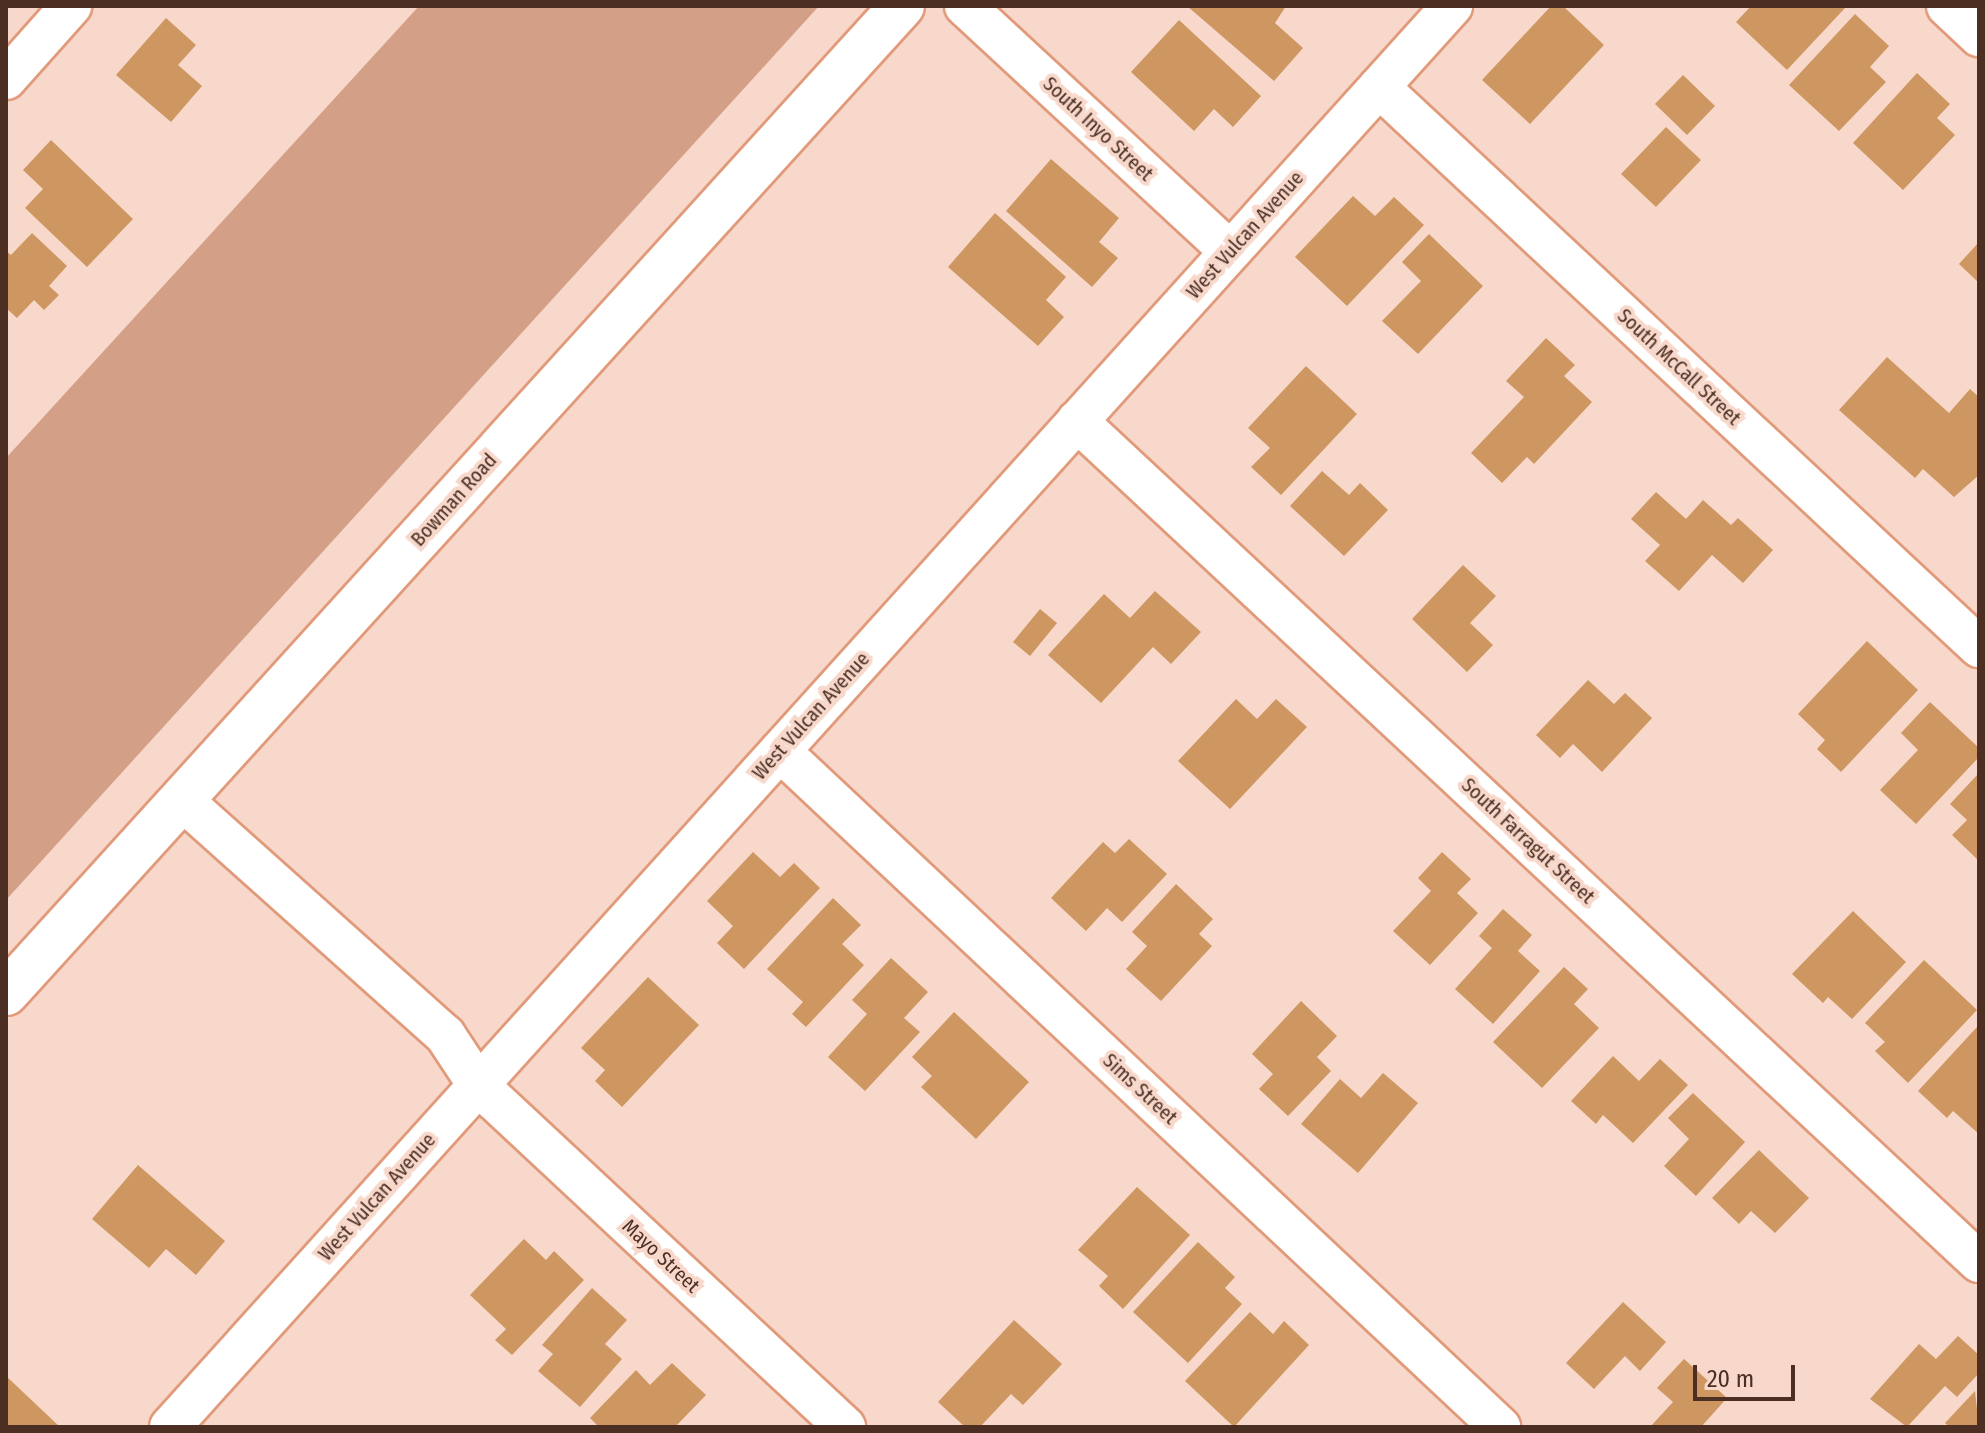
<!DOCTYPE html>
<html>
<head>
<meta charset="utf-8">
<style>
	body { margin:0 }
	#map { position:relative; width:1985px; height:1433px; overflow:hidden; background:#f7d8cb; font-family:"Fira Sans Condensed",sans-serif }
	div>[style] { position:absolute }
	.green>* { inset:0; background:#d49f87 }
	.building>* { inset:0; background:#ce9761 }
	.roads { filter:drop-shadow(2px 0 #e19a7a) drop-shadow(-2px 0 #e19a7a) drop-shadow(0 2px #e19a7a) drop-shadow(0 -2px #e19a7a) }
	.minor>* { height:40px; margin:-20px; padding:0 20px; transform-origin:20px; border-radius:20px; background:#fff }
	.secondary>* { height:44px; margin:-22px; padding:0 22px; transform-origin:22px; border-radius:22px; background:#fff }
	span { translate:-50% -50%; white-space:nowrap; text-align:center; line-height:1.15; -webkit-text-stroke:8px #f7d8cb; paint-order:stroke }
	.street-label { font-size:20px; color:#4c2f22 }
	.frame { position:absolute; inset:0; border:8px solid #4c2f22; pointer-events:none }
	.scale { position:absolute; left:1693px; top:1365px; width:102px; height:36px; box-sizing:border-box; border:4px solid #4c2f22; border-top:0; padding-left:10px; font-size:24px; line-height:28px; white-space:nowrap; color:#4c2f22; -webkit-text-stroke:6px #f7d8cb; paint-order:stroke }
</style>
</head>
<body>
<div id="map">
	<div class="green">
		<div style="clip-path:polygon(419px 6px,819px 6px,6px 900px,6px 458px)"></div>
	</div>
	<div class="building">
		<div style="clip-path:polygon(1187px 6px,1286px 6px,1275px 23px,1303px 48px,1274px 81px)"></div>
		<div style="clip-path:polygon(1551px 6px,1563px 6px,1604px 45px,1530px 124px,1482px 80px)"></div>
		<div style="clip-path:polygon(1751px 6px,1842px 6px,1845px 8px,1787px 70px,1736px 22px)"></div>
		<div style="clip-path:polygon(1855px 14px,1889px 46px,1870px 67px,1886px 82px,1839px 131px,1789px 85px)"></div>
		<div style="clip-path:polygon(166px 18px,196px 45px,178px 65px,202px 86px,171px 122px,116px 75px)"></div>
		<div style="clip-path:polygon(1179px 20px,1261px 96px,1233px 127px,1214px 109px,1194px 131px,1131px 72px)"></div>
		<div style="clip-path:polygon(1917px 73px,1950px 104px,1937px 118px,1955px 135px,1903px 190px,1853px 143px)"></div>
		<div style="clip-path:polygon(1683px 75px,1715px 106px,1687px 135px,1655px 104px)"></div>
		<div style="clip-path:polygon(1666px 127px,1701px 160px,1656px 207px,1621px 174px)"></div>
		<div style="clip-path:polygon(51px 140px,133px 219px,87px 267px,25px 208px,43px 189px,23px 170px)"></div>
		<div style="clip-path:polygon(1051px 159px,1119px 218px,1099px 242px,1118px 258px,1092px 287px,1006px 211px)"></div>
		<div style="clip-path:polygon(1353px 196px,1375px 216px,1394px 197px,1424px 225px,1347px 306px,1295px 257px)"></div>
		<div style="clip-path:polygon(995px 213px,1066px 277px,1046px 300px,1064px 317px,1038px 346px,948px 267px)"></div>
		<div style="clip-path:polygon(32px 233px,67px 266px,49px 286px,59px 295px,44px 310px,34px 300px,17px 318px,6px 308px,6px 251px,11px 255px)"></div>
		<div style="clip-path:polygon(1429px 234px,1483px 286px,1418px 354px,1382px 321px,1421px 281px,1402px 262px)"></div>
		<div style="clip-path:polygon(1979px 242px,1979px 283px,1959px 264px)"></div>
		<div style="clip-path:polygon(1546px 338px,1575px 365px,1564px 376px,1592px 402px,1534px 464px,1527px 457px,1502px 483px,1471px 453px,1524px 397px,1506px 381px)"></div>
		<div style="clip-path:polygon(1887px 357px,1949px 413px,1970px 389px,1979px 397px,1979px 475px,1954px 497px,1923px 469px,1915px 478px,1839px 410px)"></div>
		<div style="clip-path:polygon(1306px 366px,1357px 414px,1281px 495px,1251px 467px,1270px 448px,1248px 428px)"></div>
		<div style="clip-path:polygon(1322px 471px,1349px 495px,1360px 483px,1388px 510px,1344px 556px,1290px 506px)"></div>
		<div style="clip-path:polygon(1656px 492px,1686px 519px,1703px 500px,1731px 525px,1738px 518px,1773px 550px,1743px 583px,1712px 555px,1679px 591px,1645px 561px,1660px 545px,1631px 519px)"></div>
		<div style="clip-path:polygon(1463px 565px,1496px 596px,1470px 623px,1493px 645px,1467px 672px,1412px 619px)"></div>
		<div style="clip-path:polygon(1155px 591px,1201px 632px,1171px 664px,1153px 647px,1101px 703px,1048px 655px,1104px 594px,1130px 618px)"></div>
		<div style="clip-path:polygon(1040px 609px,1057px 623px,1030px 656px,1013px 642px)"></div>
		<div style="clip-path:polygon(1867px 641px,1918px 690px,1841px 772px,1817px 749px,1825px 740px,1798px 714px)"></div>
		<div style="clip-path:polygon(1588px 680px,1614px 704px,1625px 693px,1652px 718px,1602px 772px,1573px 744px,1560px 758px,1536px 735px)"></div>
		<div style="clip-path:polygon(1236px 699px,1257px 719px,1276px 699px,1307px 727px,1230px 809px,1178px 761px)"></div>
		<div style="clip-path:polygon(1930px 702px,1979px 748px,1979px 757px,1916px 824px,1880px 790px,1918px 750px,1901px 733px)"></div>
		<div style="clip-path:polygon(1979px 773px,1979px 861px,1952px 835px,1967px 820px,1950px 804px)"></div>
		<div style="clip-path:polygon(1129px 839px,1167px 874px,1122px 922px,1107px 908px,1086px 931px,1051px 898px,1103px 842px,1115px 853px)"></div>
		<div style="clip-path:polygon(753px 852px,780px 877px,794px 863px,820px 888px,744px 969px,717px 943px,733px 926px,707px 901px)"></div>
		<div style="clip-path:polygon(1442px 852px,1471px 879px,1457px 893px,1478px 913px,1430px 965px,1393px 931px,1431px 891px,1418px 878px)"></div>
		<div style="clip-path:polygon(1176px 884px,1213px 919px,1199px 934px,1212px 946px,1161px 1001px,1126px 969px,1147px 946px,1132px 932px)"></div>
		<div style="clip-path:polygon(833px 898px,861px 925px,842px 944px,864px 965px,806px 1027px,792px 1014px,803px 1002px,767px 969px)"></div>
		<div style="clip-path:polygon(1503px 909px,1532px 935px,1518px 951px,1540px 971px,1493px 1024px,1455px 989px,1492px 948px,1479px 936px)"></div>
		<div style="clip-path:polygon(1853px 911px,1906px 962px,1852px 1019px,1828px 997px,1823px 1003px,1792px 974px)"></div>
		<div style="clip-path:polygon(891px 958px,928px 992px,904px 1018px,920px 1032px,865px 1091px,828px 1057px,867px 1014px,852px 1000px)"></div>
		<div style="clip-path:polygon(1924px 960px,1977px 1010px,1908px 1083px,1875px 1051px,1885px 1042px,1865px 1023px)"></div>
		<div style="clip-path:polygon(1564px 967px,1588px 989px,1574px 1004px,1599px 1028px,1542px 1088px,1493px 1042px)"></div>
		<div style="clip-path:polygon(648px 977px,699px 1025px,622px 1107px,595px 1081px,605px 1070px,581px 1048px)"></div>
		<div style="clip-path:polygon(1301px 1001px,1337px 1036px,1317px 1057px,1331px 1071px,1288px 1116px,1259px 1089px,1273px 1074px,1252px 1054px)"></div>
		<div style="clip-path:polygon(954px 1012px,1029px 1082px,976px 1139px,921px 1087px,932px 1076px,912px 1057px)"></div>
		<div style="clip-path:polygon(1977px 1027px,1979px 1029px,1979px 1134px,1953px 1111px,1947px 1118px,1918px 1091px)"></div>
		<div style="clip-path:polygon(1613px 1056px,1639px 1081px,1660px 1059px,1688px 1085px,1633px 1143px,1603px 1115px,1596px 1124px,1571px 1101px)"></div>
		<div style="clip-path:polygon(1383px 1073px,1418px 1103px,1358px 1173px,1301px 1124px,1340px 1079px,1361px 1098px)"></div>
		<div style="clip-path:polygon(1693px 1093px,1745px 1142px,1696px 1196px,1664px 1166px,1689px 1139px,1668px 1118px)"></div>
		<div style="clip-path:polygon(1759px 1150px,1809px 1198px,1775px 1233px,1751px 1211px,1739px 1224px,1712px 1198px)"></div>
		<div style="clip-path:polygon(138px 1165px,225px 1241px,196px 1275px,166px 1249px,149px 1268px,92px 1219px)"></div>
		<div style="clip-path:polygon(1137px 1187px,1190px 1235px,1123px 1309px,1099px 1286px,1108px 1276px,1078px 1250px)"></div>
		<div style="clip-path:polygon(524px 1239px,546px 1260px,554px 1251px,584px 1280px,512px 1355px,495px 1340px,506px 1329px,470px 1295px)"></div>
		<div style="clip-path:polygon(1198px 1242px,1235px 1277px,1225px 1288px,1242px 1304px,1188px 1363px,1133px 1312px)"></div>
		<div style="clip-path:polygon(592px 1288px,627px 1320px,605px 1344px,622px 1359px,580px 1407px,538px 1371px,553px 1354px,542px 1345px)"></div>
		<div style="clip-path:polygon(1623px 1302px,1666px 1342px,1640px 1371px,1625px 1356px,1594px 1389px,1566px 1363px)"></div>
		<div style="clip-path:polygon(1250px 1312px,1273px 1334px,1284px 1321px,1309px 1345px,1234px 1427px,1185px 1381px)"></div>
		<div style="clip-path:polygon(1014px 1320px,1062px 1364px,1023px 1405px,1011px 1394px,980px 1427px,965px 1427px,938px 1402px)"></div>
		<div style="clip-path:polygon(1958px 1336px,1979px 1355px,1979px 1373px,1957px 1397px,1945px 1386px,1907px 1427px,1870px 1399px,1919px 1344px,1936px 1359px)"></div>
		<div style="clip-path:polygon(1684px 1359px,1727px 1398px,1701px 1427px,1650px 1427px,1673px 1402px,1657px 1388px)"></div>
		<div style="clip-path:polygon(672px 1363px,706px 1395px,675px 1427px,599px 1427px,590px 1418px,636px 1370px,650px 1385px)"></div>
		<div style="clip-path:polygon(6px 1376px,60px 1427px,6px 1427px)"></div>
		<div style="clip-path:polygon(1975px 1391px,1979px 1427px,1950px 1427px,1945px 1423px)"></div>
	</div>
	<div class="roads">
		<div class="minor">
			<div style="left:965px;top:6px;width:361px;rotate:42.8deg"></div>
			<div style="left:1947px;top:6px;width:44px;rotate:43.2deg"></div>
			<div style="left:6px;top:79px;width:98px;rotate:-48.3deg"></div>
			<div style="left:1379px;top:87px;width:821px;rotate:43.03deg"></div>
			<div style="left:1077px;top:421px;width:1233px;rotate:43deg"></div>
			<div style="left:780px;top:751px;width:988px;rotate:43.19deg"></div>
			<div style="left:182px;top:800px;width:353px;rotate:41.8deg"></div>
			<div style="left:445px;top:1035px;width:60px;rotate:56.6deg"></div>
			<div style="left:478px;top:1085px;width:502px;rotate:42.98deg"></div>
			<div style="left:170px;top:1427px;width:1914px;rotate:-47.94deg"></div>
		</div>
		<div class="secondary">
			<div style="left:6px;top:993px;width:1333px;rotate:-47.77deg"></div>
		</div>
	</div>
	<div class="street-label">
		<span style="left:1098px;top:129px;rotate:43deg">South Inyo Street</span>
		<span style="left:1245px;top:235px;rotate:-48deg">West Vulcan Avenue</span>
		<span style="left:1679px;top:367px;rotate:43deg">South McCall Street</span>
		<span style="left:454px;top:500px;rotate:-48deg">Bowman Road</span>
		<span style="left:811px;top:716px;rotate:-48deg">West Vulcan Avenue</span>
		<span style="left:1528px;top:841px;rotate:43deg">South Farragut Street</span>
		<span style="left:1140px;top:1089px;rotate:43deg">Sims Street</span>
		<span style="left:377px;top:1197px;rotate:-48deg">West Vulcan Avenue</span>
		<span style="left:661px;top:1256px;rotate:43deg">Mayo Street</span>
	</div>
	<div class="frame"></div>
	<div class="scale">20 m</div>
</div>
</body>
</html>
